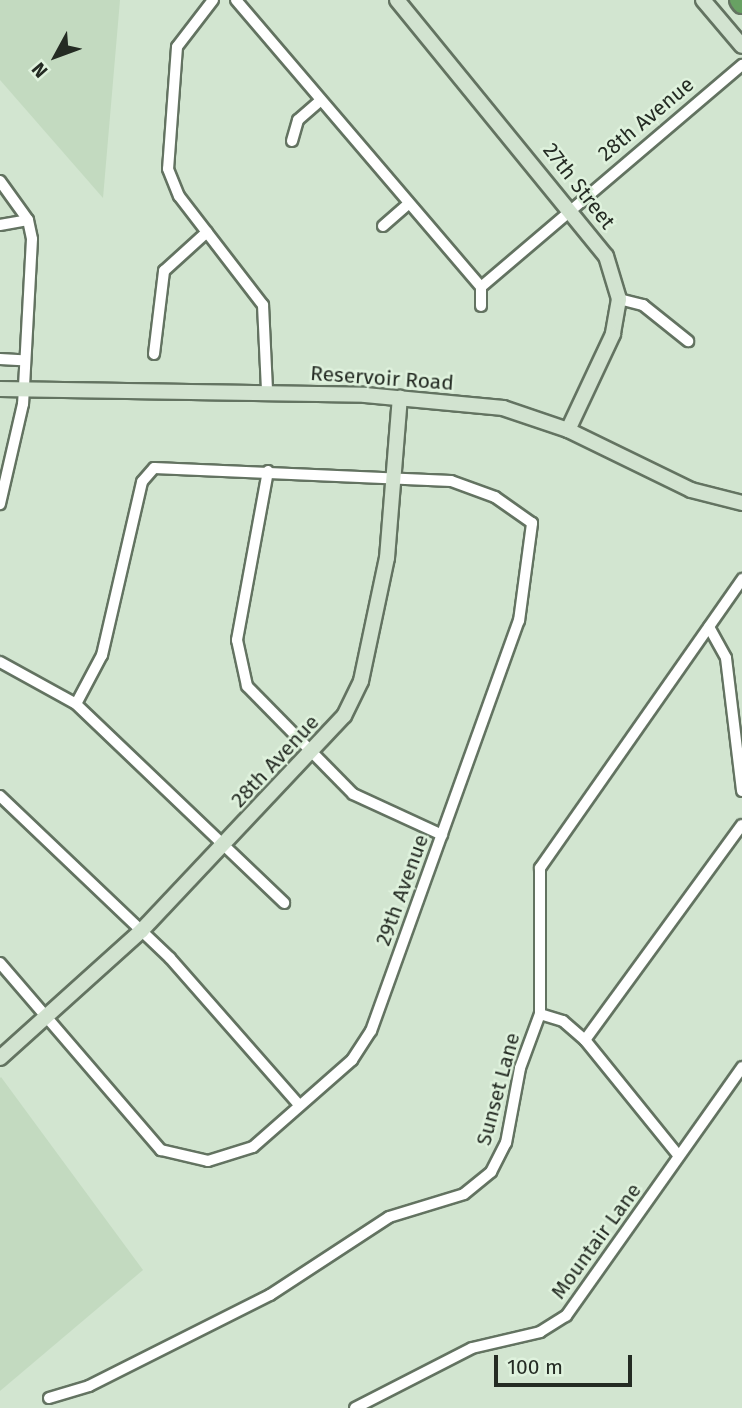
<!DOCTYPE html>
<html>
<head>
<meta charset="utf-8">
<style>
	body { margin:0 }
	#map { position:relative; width:742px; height:1408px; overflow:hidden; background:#d2e5d0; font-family:"Fira Sans",sans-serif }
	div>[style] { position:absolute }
	.built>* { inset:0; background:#c3dac0 }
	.roads { filter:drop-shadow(2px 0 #637361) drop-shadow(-2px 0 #637361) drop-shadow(0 2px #637361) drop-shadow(0 -2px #637361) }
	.street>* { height:10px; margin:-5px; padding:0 5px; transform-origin:5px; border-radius:5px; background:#fff }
	.secondary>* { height:14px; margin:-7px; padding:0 7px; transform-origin:7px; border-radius:7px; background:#d2e3d0 }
	.highway>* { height:18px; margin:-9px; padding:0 9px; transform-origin:9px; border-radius:9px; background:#68a163 }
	span { translate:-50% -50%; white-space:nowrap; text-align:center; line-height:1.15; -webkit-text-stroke:5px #dff2dd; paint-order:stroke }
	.street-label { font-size:21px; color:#242b23 }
	.north { position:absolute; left:21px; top:21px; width:70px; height:70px; -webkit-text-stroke:5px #dff2dd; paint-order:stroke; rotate:229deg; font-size:19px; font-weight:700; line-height:28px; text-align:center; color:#242b23 }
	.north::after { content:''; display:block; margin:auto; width:24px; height:32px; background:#242b23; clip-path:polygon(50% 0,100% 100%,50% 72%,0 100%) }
	.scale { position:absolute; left:494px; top:1355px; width:138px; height:32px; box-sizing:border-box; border:4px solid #242b23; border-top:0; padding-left:9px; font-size:21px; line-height:24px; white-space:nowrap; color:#242b23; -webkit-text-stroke:5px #dff2dd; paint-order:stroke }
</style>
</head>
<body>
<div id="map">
	<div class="built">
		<div style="clip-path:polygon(0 0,120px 0,103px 198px,0 80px)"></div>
		<div style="clip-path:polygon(1px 1077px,143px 1270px,0 1391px,0 1078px)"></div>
	</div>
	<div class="roads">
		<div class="street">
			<div style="left:213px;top:0;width:59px;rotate:127.5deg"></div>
			<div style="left:177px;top:47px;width:122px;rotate:94.2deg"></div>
			<div style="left:168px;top:169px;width:29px;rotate:68deg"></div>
			<div style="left:179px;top:196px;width:138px;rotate:52.4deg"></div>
			<div style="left:263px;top:305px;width:86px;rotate:87.3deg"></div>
			<div style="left:236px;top:0;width:377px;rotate:49.5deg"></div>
			<div style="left:481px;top:287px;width:19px;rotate:90deg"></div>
			<div style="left:292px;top:141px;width:22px;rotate:-74deg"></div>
			<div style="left:298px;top:120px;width:29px;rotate:-41deg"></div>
			<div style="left:0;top:181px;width:48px;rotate:54.3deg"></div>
			<div style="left:28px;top:220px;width:19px;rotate:78deg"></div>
			<div style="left:32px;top:239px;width:165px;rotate:93.1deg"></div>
			<div style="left:23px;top:404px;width:103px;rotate:103deg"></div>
			<div style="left:0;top:225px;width:28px;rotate:-10deg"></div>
			<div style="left:383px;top:226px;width:33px;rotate:-41deg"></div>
			<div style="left:481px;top:287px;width:343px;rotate:-40.4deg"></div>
			<div style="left:619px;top:299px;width:25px;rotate:14deg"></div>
			<div style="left:643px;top:305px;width:58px;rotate:38.7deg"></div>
			<div style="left:154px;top:354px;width:84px;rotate:-83.1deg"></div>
			<div style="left:164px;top:271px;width:58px;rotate:-42.2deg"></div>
			<div style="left:0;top:359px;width:22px;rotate:3deg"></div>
			<div style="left:268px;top:471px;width:172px;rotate:100.4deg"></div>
			<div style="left:237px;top:640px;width:47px;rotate:77.7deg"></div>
			<div style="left:247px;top:686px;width:151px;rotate:45.5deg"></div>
			<div style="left:353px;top:794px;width:98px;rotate:24.7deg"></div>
			<div style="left:709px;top:627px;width:35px;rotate:61deg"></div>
			<div style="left:726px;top:658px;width:134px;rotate:83.1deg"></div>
			<div style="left:0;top:662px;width:87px;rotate:28.9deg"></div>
			<div style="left:76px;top:704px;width:288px;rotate:43.7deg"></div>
			<div style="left:0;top:796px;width:235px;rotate:43.6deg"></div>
			<div style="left:170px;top:958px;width:196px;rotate:48.7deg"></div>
			<div style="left:0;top:963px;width:247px;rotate:49.3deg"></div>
			<div style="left:161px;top:1150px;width:48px;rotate:13.2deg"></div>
			<div style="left:208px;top:1161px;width:47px;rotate:-17.3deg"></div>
			<div style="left:253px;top:1147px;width:132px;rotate:-41.3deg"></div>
			<div style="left:352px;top:1060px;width:35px;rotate:-57deg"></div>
			<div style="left:371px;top:1031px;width:436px;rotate:-70.2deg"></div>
			<div style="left:519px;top:621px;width:99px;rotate:-82.4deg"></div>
			<div style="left:532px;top:523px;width:45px;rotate:-144.9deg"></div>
			<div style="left:495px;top:497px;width:47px;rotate:-160deg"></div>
			<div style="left:451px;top:481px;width:297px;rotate:-177.5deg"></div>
			<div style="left:154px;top:468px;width:18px;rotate:131deg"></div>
			<div style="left:142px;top:482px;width:178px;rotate:103deg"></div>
			<div style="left:102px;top:655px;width:55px;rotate:118deg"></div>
			<div style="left:540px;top:1014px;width:24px;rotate:17deg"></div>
			<div style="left:563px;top:1021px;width:29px;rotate:41deg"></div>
			<div style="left:585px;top:1040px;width:149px;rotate:51deg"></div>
			<div style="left:585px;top:1040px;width:266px;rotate:-53.9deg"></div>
			<div style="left:49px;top:1398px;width:42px;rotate:-16.7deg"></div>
			<div style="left:89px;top:1386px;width:203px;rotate:-26.7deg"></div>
			<div style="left:270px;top:1295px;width:142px;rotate:-33.2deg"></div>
			<div style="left:389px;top:1217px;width:78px;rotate:-17deg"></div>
			<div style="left:464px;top:1194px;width:35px;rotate:-39deg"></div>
			<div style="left:491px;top:1172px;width:33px;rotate:-63deg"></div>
			<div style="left:506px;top:1143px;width:76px;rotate:-79.4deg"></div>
			<div style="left:520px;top:1068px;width:58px;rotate:-69.7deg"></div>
			<div style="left:540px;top:1014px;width:146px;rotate:-90deg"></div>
			<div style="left:540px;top:868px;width:353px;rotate:-55deg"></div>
			<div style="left:355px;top:1408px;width:131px;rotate:-27.1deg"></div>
			<div style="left:472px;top:1348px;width:70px;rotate:-13.2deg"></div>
			<div style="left:540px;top:1332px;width:31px;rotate:-32deg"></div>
			<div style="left:566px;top:1316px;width:305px;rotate:-54.7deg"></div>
		</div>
		<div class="secondary">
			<div style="left:397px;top:0;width:330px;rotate:50.8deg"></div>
			<div style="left:606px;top:256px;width:45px;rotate:73.2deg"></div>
			<div style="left:619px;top:299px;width:36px;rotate:100deg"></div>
			<div style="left:613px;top:334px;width:106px;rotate:115.1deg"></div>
			<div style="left:703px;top:0;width:60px;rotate:49.7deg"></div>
			<div style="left:0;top:389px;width:365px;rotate:0.9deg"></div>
			<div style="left:365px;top:395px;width:139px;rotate:5.4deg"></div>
			<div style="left:503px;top:408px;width:69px;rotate:18.7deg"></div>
			<div style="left:568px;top:430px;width:137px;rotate:26deg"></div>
			<div style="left:691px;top:490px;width:53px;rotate:14.3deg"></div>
			<div style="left:0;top:1058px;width:191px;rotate:-42deg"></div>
			<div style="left:142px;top:930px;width:294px;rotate:-46.7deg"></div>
			<div style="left:344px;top:716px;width:39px;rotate:-64deg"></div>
			<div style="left:361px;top:681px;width:126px;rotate:-78.1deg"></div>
			<div style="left:387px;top:558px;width:161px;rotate:-85.4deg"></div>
		</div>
		<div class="highway">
			<div style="left:739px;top:0;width:5px;rotate:53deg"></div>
		</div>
	</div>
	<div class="street-label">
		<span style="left:646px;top:119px;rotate:-40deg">28th Avenue</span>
		<span style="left:579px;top:186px;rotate:52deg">27th Street</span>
		<span style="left:382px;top:378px;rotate:4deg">Reservoir Road</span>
		<span style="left:275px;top:761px;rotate:-47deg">28th Avenue</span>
		<span style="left:402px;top:890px;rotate:-70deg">29th Avenue</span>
		<span style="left:498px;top:1089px;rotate:-75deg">Sunset Lane</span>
		<span style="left:596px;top:1241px;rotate:-54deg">Mountair Lane</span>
	</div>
	<div class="north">N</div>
	<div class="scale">100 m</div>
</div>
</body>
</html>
